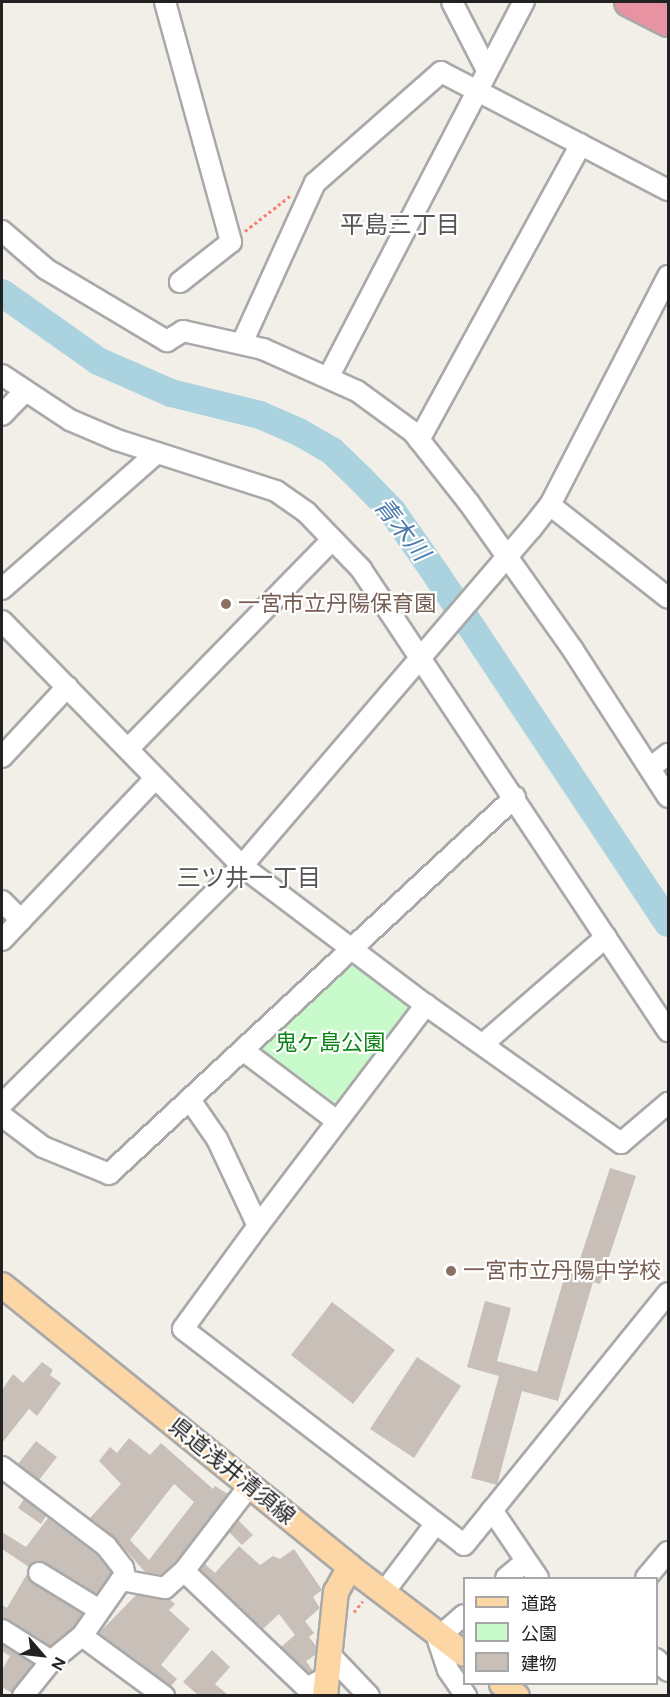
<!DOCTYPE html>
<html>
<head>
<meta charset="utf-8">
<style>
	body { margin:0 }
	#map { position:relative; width:670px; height:1697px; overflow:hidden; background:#f2efe9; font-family:Figtree,"Noto Sans JP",sans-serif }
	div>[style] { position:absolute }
	.park>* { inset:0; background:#c8facc }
	.river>* { height:28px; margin:-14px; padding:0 14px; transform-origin:14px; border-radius:14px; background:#aad3df }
	.building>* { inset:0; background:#c7bfb8 }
	.path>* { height:3px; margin-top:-1.5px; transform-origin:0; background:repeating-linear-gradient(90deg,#fa8072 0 3px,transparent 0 6px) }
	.roads { filter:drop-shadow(2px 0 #a9a9a9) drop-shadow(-2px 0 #a9a9a9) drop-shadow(0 2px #a9a9a9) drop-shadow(0 -2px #a9a9a9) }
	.minor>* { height:20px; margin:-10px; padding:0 10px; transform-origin:10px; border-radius:10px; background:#fff }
	.major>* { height:24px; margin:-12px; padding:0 12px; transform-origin:12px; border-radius:12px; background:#fcd6a4 }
	.highway>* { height:28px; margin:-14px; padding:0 14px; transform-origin:14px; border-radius:14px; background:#e892a2 }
	.dots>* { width:16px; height:16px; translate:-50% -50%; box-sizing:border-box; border:3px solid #fff; border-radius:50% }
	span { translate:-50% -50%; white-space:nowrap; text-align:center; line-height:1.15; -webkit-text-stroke:4.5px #fff; paint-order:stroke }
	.education-label { font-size:22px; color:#785e54 }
	.left { translate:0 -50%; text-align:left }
	.park-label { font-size:22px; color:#0c8416 }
	.street-label { font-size:22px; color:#222 }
	.neighbourhood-label { font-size:24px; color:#555 }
	.water-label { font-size:24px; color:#4a7aab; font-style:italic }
	.frame { position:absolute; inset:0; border:3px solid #222; pointer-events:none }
	.legend { position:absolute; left:463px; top:1577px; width:195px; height:108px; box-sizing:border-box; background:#fff; border:2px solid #a7a7a7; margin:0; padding:8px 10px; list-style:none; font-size:18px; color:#222 }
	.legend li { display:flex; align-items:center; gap:12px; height:30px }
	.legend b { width:30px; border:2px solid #a7a7a7 }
	.north { position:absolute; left:12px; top:1625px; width:60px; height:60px; -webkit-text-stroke:4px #fff; paint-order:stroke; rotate:118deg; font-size:16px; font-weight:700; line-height:24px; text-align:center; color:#222 }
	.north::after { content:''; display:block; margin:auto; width:21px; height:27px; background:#222; clip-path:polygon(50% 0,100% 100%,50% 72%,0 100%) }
</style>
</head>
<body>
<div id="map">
	<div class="park">
		<div style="clip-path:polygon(352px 962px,412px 1008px,338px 1105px,259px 1047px)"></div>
	</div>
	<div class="river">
		<div style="left:2px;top:293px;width:118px;rotate:35.3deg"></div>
		<div style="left:98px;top:361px;width:80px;rotate:23.7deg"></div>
		<div style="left:171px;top:393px;width:92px;rotate:13.9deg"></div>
		<div style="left:260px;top:415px;width:43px;rotate:23.6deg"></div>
		<div style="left:299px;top:432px;width:38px;rotate:30deg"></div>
		<div style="left:332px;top:451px;width:39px;rotate:44deg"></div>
		<div style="left:360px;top:478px;width:46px;rotate:45.9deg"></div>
		<div style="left:392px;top:511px;width:80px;rotate:55.1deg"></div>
		<div style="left:438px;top:577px;width:415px;rotate:56.4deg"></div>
	</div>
	<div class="building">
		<div style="clip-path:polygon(610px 1168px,636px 1176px,600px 1284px,593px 1282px,558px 1401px,522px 1391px,497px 1485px,471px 1478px,499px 1376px,467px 1367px,485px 1301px,511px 1308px,497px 1361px,537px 1372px,567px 1268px,576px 1271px)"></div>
		<div style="clip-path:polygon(332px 1302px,395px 1350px,353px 1404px,291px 1355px)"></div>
		<div style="clip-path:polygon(417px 1357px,461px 1386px,414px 1458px,370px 1429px)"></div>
		<div style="clip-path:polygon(42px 1362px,53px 1370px,50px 1375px,61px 1383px,37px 1416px,29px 1409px,2px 1443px,2px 1390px,13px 1374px,23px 1383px)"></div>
		<div style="clip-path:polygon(evenodd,129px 1438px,150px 1455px,161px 1443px,213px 1489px,215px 1486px,228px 1494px,179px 1558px,161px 1575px,145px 1572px,115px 1538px,90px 1518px,121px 1484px,99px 1461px,110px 1447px,117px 1453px,129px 1438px,174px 1484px,194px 1502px,149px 1560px,130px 1540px,174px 1484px)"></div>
		<div style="clip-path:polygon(36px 1441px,57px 1457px,39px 1480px,18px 1464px)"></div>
		<div style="clip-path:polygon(24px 1499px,46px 1516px,41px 1524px,18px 1508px)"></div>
		<div style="clip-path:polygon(48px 1518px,97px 1555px,112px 1573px,97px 1594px,45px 1563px,34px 1562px,29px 1567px,2px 1549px,2px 1532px,26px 1547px)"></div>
		<div style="clip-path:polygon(238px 1520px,253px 1535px,242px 1545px,229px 1532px)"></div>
		<div style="clip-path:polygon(239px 1546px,260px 1565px,273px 1556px,280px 1559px,294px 1549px,322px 1590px,313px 1597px,320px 1608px,305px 1621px,314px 1633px,309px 1637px,316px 1646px,315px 1655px,306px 1661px,313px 1671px,309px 1673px,281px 1647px,295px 1635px,279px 1614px,263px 1629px,200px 1570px,205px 1564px,215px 1573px)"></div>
		<div style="clip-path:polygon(27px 1574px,33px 1583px,83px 1614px,73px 1628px,50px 1646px,2px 1618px,2px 1605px,7px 1608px)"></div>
		<div style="clip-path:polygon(136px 1595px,169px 1599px,175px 1604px,169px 1610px,190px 1629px,161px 1665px,177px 1679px,171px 1686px,99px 1633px)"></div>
		<div style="clip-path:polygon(2px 1644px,33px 1664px,12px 1693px,2px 1687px,2px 1670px,10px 1656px,2px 1651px)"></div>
		<div style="clip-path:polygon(212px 1650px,230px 1667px,215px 1684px,228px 1695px,198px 1695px,183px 1682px)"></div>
	</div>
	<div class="path">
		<div style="left:245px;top:231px;width:57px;rotate:-37.9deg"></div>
		<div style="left:354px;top:1612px;width:14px;rotate:-51deg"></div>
	</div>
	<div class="roads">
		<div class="minor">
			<div style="left:165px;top:2px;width:249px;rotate:74.6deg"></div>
			<div style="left:231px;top:242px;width:65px;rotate:141.9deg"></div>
			<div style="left:452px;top:2px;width:76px;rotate:62.8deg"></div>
			<div style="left:2px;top:231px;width:58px;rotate:40.8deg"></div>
			<div style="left:46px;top:269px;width:141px;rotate:30.8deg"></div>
			<div style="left:167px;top:341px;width:19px;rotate:-32deg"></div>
			<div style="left:183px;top:331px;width:82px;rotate:12.7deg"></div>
			<div style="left:263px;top:349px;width:103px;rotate:24.1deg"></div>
			<div style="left:357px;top:391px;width:69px;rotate:36.2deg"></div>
			<div style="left:413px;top:432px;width:90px;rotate:51.7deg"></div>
			<div style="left:469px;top:503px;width:180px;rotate:54.7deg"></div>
			<div style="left:573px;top:650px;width:175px;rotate:57.1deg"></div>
			<div style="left:242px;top:343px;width:176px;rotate:-65.5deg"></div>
			<div style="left:315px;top:183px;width:168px;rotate:-41.4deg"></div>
			<div style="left:441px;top:72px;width:256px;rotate:27.5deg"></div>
			<div style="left:2px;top:375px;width:82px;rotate:33.5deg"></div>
			<div style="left:70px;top:420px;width:51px;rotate:23.1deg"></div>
			<div style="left:117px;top:440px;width:167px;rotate:17.8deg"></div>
			<div style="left:276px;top:491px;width:38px;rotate:35deg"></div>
			<div style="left:307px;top:513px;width:78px;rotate:46deg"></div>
			<div style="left:361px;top:569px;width:555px;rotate:56.4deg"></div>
			<div style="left:329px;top:376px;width:422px;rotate:-62.5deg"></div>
			<div style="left:2px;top:415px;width:32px;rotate:-46deg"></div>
			<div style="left:419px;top:440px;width:337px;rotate:-61.3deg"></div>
			<div style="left:550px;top:505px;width:150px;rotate:38.2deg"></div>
			<div style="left:2px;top:589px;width:206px;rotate:-41.3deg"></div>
			<div style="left:2px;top:621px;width:343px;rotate:45.6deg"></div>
			<div style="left:242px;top:866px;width:231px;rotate:37.1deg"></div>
			<div style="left:426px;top:1005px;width:239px;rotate:35.3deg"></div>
			<div style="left:621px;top:1143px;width:62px;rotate:-40.4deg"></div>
			<div style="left:128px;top:749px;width:293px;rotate:-45.7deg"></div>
			<div style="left:2px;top:757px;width:96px;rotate:-47.1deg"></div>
			<div style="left:650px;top:768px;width:23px;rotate:-38deg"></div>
			<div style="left:2px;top:901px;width:27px;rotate:45deg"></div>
			<div style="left:2px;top:940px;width:222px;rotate:-46.5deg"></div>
			<div style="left:483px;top:1044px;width:163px;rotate:-41deg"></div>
			<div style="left:244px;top:1051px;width:116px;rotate:37deg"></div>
			<div style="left:190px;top:1100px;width:47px;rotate:55.3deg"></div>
			<div style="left:217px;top:1139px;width:96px;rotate:64.8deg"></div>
			<div style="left:258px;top:1226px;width:278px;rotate:-52.8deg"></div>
			<div style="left:2px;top:1104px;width:338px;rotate:-44.8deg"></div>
			<div style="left:242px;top:866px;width:444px;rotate:-49.4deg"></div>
			<div style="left:531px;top:529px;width:31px;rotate:-52deg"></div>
			<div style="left:550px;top:505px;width:258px;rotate:-62.7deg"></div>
			<div style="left:2px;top:1116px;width:51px;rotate:37.1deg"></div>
			<div style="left:43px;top:1147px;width:71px;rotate:22.2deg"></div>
			<div style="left:109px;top:1174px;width:554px;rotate:-42.88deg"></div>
			<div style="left:258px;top:1226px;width:127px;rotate:126.1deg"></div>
			<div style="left:183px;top:1329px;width:354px;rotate:37.5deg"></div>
			<div style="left:464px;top:1545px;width:324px;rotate:-51deg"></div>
			<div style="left:2px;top:1467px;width:131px;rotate:37.2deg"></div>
			<div style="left:106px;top:1546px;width:28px;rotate:52deg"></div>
			<div style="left:123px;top:1568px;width:13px;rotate:77deg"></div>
			<div style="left:492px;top:1510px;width:82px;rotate:55.9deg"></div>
			<div style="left:184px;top:1571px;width:170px;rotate:43.6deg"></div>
			<div style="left:307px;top:1688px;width:23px;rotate:-29deg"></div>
			<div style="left:39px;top:1573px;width:69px;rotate:31.4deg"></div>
			<div style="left:506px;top:1578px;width:25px;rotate:-40deg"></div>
			<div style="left:646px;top:1578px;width:34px;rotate:-50deg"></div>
			<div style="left:384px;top:1592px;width:83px;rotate:-52.9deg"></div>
			<div style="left:2px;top:1630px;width:58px;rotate:32.3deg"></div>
			<div style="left:51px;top:1661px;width:40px;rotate:-39deg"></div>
			<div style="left:82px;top:1636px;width:68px;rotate:-55.1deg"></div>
			<div style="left:121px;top:1580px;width:45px;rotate:10.3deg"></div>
			<div style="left:165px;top:1588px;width:25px;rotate:-42deg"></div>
			<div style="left:184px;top:1571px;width:108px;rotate:-52.5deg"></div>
			<div style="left:435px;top:1631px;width:41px;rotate:71.6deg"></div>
			<div style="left:448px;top:1670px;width:32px;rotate:55deg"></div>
			<div style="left:441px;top:1635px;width:30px;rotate:-41deg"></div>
			<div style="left:82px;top:1636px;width:102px;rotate:36.2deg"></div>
			<div style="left:329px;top:1654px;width:58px;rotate:46.4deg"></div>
			<div style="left:656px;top:1659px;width:17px;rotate:45deg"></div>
			<div style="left:23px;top:1696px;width:45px;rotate:-51.3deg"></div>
		</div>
		<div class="major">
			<div style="left:2px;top:1285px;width:448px;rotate:39deg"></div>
			<div style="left:350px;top:1567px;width:143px;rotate:37.3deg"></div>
			<div style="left:502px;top:1684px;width:19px;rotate:39deg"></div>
			<div style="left:325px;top:1696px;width:105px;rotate:-84deg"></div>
			<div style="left:336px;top:1592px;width:29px;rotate:-61deg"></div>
		</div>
		<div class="highway">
			<div style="left:629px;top:2px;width:44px;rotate:27.1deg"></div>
		</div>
	</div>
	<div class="dots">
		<div style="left:226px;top:604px;background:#8d6e63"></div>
		<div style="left:451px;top:1271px;background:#8d6e63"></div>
	</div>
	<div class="education-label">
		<span class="left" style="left:238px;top:604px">一宮市立丹陽保育園</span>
		<span class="left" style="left:463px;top:1271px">一宮市立丹陽中学校</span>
	</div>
	<div class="park-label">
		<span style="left:330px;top:1043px">鬼ケ島公園</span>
	</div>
	<div class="street-label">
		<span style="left:232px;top:1471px;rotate:39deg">県道浅井清須線</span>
	</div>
	<div class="neighbourhood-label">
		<span style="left:400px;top:225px">平島三丁目</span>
		<span style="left:249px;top:878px">三ツ井一丁目</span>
	</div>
	<div class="water-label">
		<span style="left:402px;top:529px;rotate:52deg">青木川</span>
	</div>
	<div class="frame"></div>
	<ul class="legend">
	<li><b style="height:8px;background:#fcd6a4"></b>道路</li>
	<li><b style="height:16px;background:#c8facc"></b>公園</li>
	<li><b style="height:16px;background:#c7bfb8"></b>建物</li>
	</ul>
	<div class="north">N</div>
</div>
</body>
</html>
